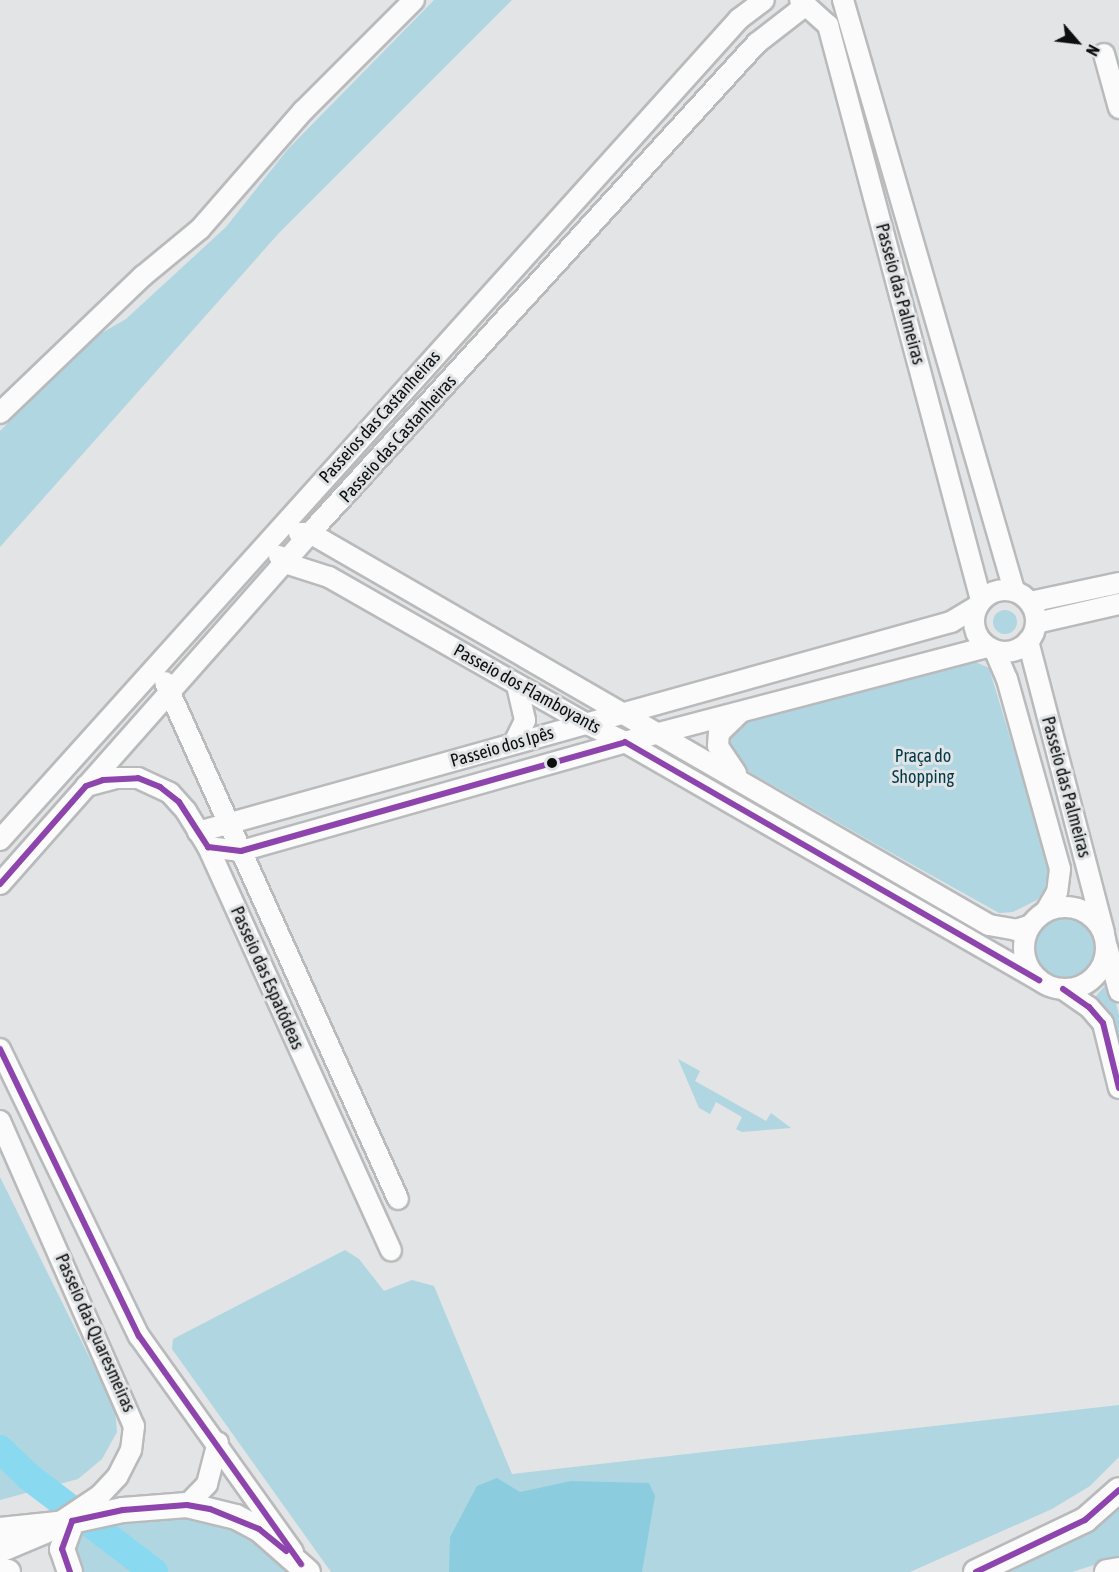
<!DOCTYPE html>
<html>
<head>
<meta charset="utf-8">
<style>
	body { margin:0 }
	#map { position:relative; width:1119px; height:1572px; overflow:hidden; background:#e2e4e5; font-family:"Asap Condensed",sans-serif }
	div>[style] { position:absolute }
	.green>* { inset:0; background:#b0d6e1 }
	.round { border-radius:50% }
	.forest>* { inset:0; background:#8bcdde }
	.river>* { height:28px; margin:-14px; padding:0 14px; transform-origin:14px; border-radius:14px; background:#89daf0 }
	.roads { filter:drop-shadow(2px 0 #b9babb) drop-shadow(-2px 0 #b9babb) drop-shadow(0 2px #b9babb) drop-shadow(0 -2px #b9babb) }
	.minor>* { height:20px; margin:-10px; padding:0 10px; transform-origin:10px; border-radius:10px; background:#fbfbfb }
	.minor>.ring { margin:-10px; padding:0; box-sizing:content-box; background:none; border:20px solid #fbfbfb; border-radius:50% }
	.major>* { height:24px; margin:-12px; padding:0 12px; transform-origin:12px; border-radius:12px; background:#fbfbfb }
	.bus-1>* { height:6px; margin:-3px; padding:0 3px; transform-origin:3px; border-radius:3px; background:#8e44ad }
	.dots>* { width:16px; height:16px; translate:-50% -50%; box-sizing:border-box; border:3px solid #e1e4e6; border-radius:50% }
	span { translate:-50% -50%; white-space:nowrap; text-align:center; line-height:1.15; -webkit-text-stroke:6px #e1e4e6; paint-order:stroke }
	.street-label { font-size:18px; color:#0d0e0e }
	.park-label { font-size:18px; color:#013946 }
	.north { position:absolute; left:1047px; top:12px; width:60px; height:60px; -webkit-text-stroke:4px #e1e4e6; paint-order:stroke; rotate:118deg; font-size:16px; font-weight:700; line-height:24px; text-align:center; color:#0d0e0e }
	.north::after { content:''; display:block; margin:auto; width:21px; height:27px; background:#0d0e0e; clip-path:polygon(50% 0,100% 100%,50% 72%,0 100%) }
</style>
</head>
<body>
<div id="map">
	<div class="green">
		<div style="clip-path:polygon(434px 0,512px 0,279px 233px,0 547px,0 431px,93px 338px,126px 319px,226px 227px,288px 149px)"></div>
		<div class="round" style="left:993px;top:610px;width:24px;height:24px"></div>
		<div style="clip-path:polygon(971px 660px,989px 668px,1050px 869px,1044px 890px,1037px 900px,1013px 912px,999px 913px,879px 846px,741px 767px,731px 751px,731px 734px,746px 722px)"></div>
		<div class="round" style="left:1035px;top:916px;width:62px;height:62px"></div>
		<div style="clip-path:polygon(1110px 980px,1119px 1015px,1119px 1050px,1112px 1019px,1096px 996px)"></div>
		<div style="clip-path:polygon(678px 1059px,700px 1071px,695px 1081px,766px 1121px,771px 1113px,791px 1128px,742px 1132px,736px 1129px,742px 1117px,716px 1102px,710px 1114px,699px 1108px)"></div>
		<div style="clip-path:polygon(0 1177px,115px 1409px,117px 1432px,102px 1459px,78px 1479px,0 1500px)"></div>
		<div style="clip-path:polygon(345px 1250px,359px 1259px,384px 1291px,412px 1280px,434px 1286px,512px 1474px,1119px 1405px,1119px 1457px,1090px 1486px,1052px 1509px,910px 1572px,331px 1572px,172px 1349px,173px 1339px)"></div>
		<div style="clip-path:polygon(1119px 1507px,1119px 1557px,1072px 1572px,1010px 1572px,1085px 1535px)"></div>
		<div style="clip-path:polygon(210px 1509px,308px 1572px,70px 1572px,72px 1521px)"></div>
	</div>
	<div class="forest">
		<div style="clip-path:polygon(497px 1478px,520px 1492px,571px 1481px,649px 1483px,655px 1496px,642px 1572px,449px 1572px,450px 1537px,477px 1486px)"></div>
	</div>
	<div class="river">
		<div style="left:0;top:1449px;width:40px;rotate:44deg"></div>
		<div style="left:29px;top:1477px;width:157px;rotate:37.2deg"></div>
	</div>
	<div class="roads">
		<div class="minor">
			<div style="left:800px;top:0;width:38px;rotate:42deg"></div>
			<div style="left:828px;top:25px;width:595px;rotate:75.1deg"></div>
			<div style="left:843px;top:0;width:614px;rotate:73.84deg"></div>
			<div style="left:1104px;top:54px;width:56px;rotate:74.5deg"></div>
			<div style="left:0;top:413px;width:198px;rotate:-43.8deg"></div>
			<div style="left:143px;top:276px;width:74px;rotate:-39.5deg"></div>
			<div style="left:200px;top:229px;width:157px;rotate:-48.9deg"></div>
			<div style="left:303px;top:111px;width:157px;rotate:-45deg"></div>
			<div style="left:299px;top:533px;width:11px"></div>
			<div style="left:310px;top:533px;width:784px;rotate:30deg"></div>
			<div style="left:989px;top:925px;width:27px;rotate:10deg"></div>
			<div style="left:1016px;top:930px;width:16px;rotate:-18deg"></div>
			<div style="left:279px;top:556px;width:9px;rotate:49deg"></div>
			<div style="left:285px;top:563px;width:46px;rotate:17.7deg"></div>
			<div style="left:329px;top:577px;width:295px;rotate:29.7deg"></div>
			<div style="left:585px;top:723px;width:44px;rotate:25.4deg"></div>
			<div style="left:625px;top:742px;width:478px;rotate:29.9deg"></div>
			<div class="ring" style="left:974px;top:590px;width:42px;height:42px"></div>
			<div style="left:1030px;top:602px;width:91px;rotate:-12.1deg"></div>
			<div style="left:1036px;top:623px;width:85px;rotate:-12.9deg"></div>
			<div style="left:1028px;top:641px;width:302px;rotate:75.4deg"></div>
			<div style="left:995px;top:651px;width:30px;rotate:67deg"></div>
			<div style="left:1007px;top:679px;width:197px;rotate:74.4deg"></div>
			<div style="left:1060px;top:869px;width:23px;rotate:97deg"></div>
			<div style="left:1057px;top:892px;width:22px;rotate:120deg"></div>
			<div style="left:165px;top:682px;width:567px;rotate:65.74deg"></div>
			<div style="left:514px;top:743px;width:25px;rotate:-64deg"></div>
			<div style="left:525px;top:720px;width:36px;rotate:-103deg"></div>
			<div style="left:736px;top:773px;width:32px;rotate:-124deg"></div>
			<div style="left:718px;top:746px;width:13px;rotate:-86deg"></div>
			<div style="left:719px;top:733px;width:29px;rotate:-44deg"></div>
			<div style="left:86px;top:786px;width:30px;rotate:-15deg"></div>
			<div style="left:115px;top:778px;width:23px"></div>
			<div style="left:138px;top:778px;width:35px;rotate:25deg"></div>
			<div style="left:170px;top:793px;width:24px;rotate:48deg"></div>
			<div style="left:186px;top:811px;width:42px;rotate:58.6deg"></div>
			<div style="left:208px;top:847px;width:443px;rotate:65.6deg"></div>
			<div style="left:198px;top:832px;width:782px;rotate:-15.58deg"></div>
			<div style="left:951px;top:622px;width:29px;rotate:-31deg"></div>
			<div style="left:0;top:840px;width:1105px;rotate:-48.01deg"></div>
			<div style="left:739px;top:19px;width:31px;rotate:-37deg"></div>
			<div style="left:208px;top:847px;width:33px;rotate:7deg"></div>
			<div style="left:241px;top:851px;width:399px;rotate:-15.8deg"></div>
			<div style="left:625px;top:742px;width:374px;rotate:-14.7deg"></div>
			<div style="left:0;top:884px;width:468px;rotate:-48.5deg"></div>
			<div style="left:310px;top:533px;width:663px;rotate:-47.63deg"></div>
			<div style="left:757px;top:43px;width:62px;rotate:-37.8deg"></div>
			<div class="ring" style="left:1024px;top:907px;width:62px;height:62px"></div>
			<div style="left:1107px;top:947px;width:46px;rotate:74.7deg"></div>
			<div style="left:1063px;top:989px;width:32px;rotate:35deg"></div>
			<div style="left:1089px;top:1007px;width:21px;rotate:49deg"></div>
			<div style="left:1103px;top:1023px;width:67px;rotate:76.2deg"></div>
			<div style="left:0;top:1049px;width:319px;rotate:64.2deg"></div>
			<div style="left:139px;top:1336px;width:265px;rotate:54.5deg"></div>
			<div style="left:0;top:1121px;width:333px;rotate:66.3deg"></div>
			<div style="left:134px;top:1426px;width:24px;rotate:97deg"></div>
			<div style="left:131px;top:1450px;width:30px;rotate:117deg"></div>
			<div style="left:117px;top:1477px;width:26px;rotate:133deg"></div>
			<div style="left:99px;top:1496px;width:45px;rotate:146deg"></div>
			<div style="left:187px;top:1505px;width:29px;rotate:-46deg"></div>
			<div style="left:207px;top:1484px;width:43px;rotate:-75.3deg"></div>
		</div>
		<div class="major">
			<div style="left:0;top:1530px;width:58px;rotate:-5.9deg"></div>
			<div style="left:58px;top:1524px;width:66px;rotate:-12.2deg"></div>
			<div style="left:123px;top:1510px;width:64px;rotate:-4.5deg"></div>
			<div style="left:187px;top:1505px;width:50px;rotate:13.8deg"></div>
			<div style="left:236px;top:1517px;width:26px;rotate:28deg"></div>
			<div style="left:259px;top:1529px;width:65px;rotate:41.3deg"></div>
			<div style="left:0;top:1550px;width:49px;rotate:-22.9deg"></div>
			<div style="left:0;top:1571px;width:8px;rotate:7deg"></div>
			<div style="left:70px;top:1572px;width:24px;rotate:-109deg"></div>
			<div style="left:62px;top:1549px;width:30px;rotate:-70deg"></div>
			<div style="left:976px;top:1572px;width:121px;rotate:-25.5deg"></div>
			<div style="left:1085px;top:1520px;width:45px;rotate:-41.4deg"></div>
			<div style="left:1107px;top:1572px;width:12px;rotate:-9deg"></div>
		</div>
	</div>
	<div class="bus-1">
		<div style="left:0;top:884px;width:130px;rotate:-48.7deg"></div>
		<div style="left:86px;top:786px;width:18px;rotate:-19deg"></div>
		<div style="left:103px;top:780px;width:35px;rotate:-3deg"></div>
		<div style="left:138px;top:778px;width:24px;rotate:22deg"></div>
		<div style="left:160px;top:787px;width:24px;rotate:38deg"></div>
		<div style="left:179px;top:802px;width:54px;rotate:57.2deg"></div>
		<div style="left:208px;top:847px;width:33px;rotate:7deg"></div>
		<div style="left:241px;top:851px;width:399px;rotate:-15.8deg"></div>
		<div style="left:625px;top:742px;width:478px;rotate:29.9deg"></div>
		<div style="left:1063px;top:989px;width:32px;rotate:35deg"></div>
		<div style="left:1089px;top:1007px;width:21px;rotate:49deg"></div>
		<div style="left:1103px;top:1023px;width:67px;rotate:76.2deg"></div>
		<div style="left:0;top:1049px;width:319px;rotate:64.2deg"></div>
		<div style="left:139px;top:1336px;width:280px;rotate:54.6deg"></div>
		<div style="left:70px;top:1572px;width:24px;rotate:-109deg"></div>
		<div style="left:62px;top:1549px;width:30px;rotate:-70deg"></div>
		<div style="left:72px;top:1521px;width:52px;rotate:-12.2deg"></div>
		<div style="left:123px;top:1510px;width:64px;rotate:-4.5deg"></div>
		<div style="left:187px;top:1505px;width:23px;rotate:10deg"></div>
		<div style="left:210px;top:1509px;width:53px;rotate:22.2deg"></div>
		<div style="left:259px;top:1529px;width:35px;rotate:39deg"></div>
		<div style="left:976px;top:1572px;width:121px;rotate:-25.5deg"></div>
		<div style="left:1085px;top:1520px;width:45px;rotate:-41.4deg"></div>
	</div>
	<div class="dots">
		<div style="left:552px;top:763px;background:#0d0e0e"></div>
	</div>
	<div class="street-label">
		<span style="left:900px;top:294px;rotate:75deg">Passeio das Palmeiras</span>
		<span style="left:380px;top:417px;rotate:-48deg">Passeios das Castanheiras</span>
		<span style="left:398px;top:439px;rotate:-48deg">Passeio das Castanheiras</span>
		<span style="left:527px;top:689px;rotate:29deg">Passeio dos Flamboyants</span>
		<span style="left:502px;top:747px;rotate:-16deg">Passeio dos Ipês</span>
		<span style="left:1066px;top:787px;rotate:75deg">Passeio das Palmeiras</span>
		<span style="left:267px;top:978px;rotate:66deg">Passeio das Espatódeas</span>
		<span style="left:95px;top:1333px;rotate:66deg">Passeio das Quaresmeiras</span>
	</div>
	<div class="park-label">
		<span style="left:923px;top:767px">Praça do<br>Shopping</span>
	</div>
	<div class="north">N</div>
</div>
</body>
</html>
